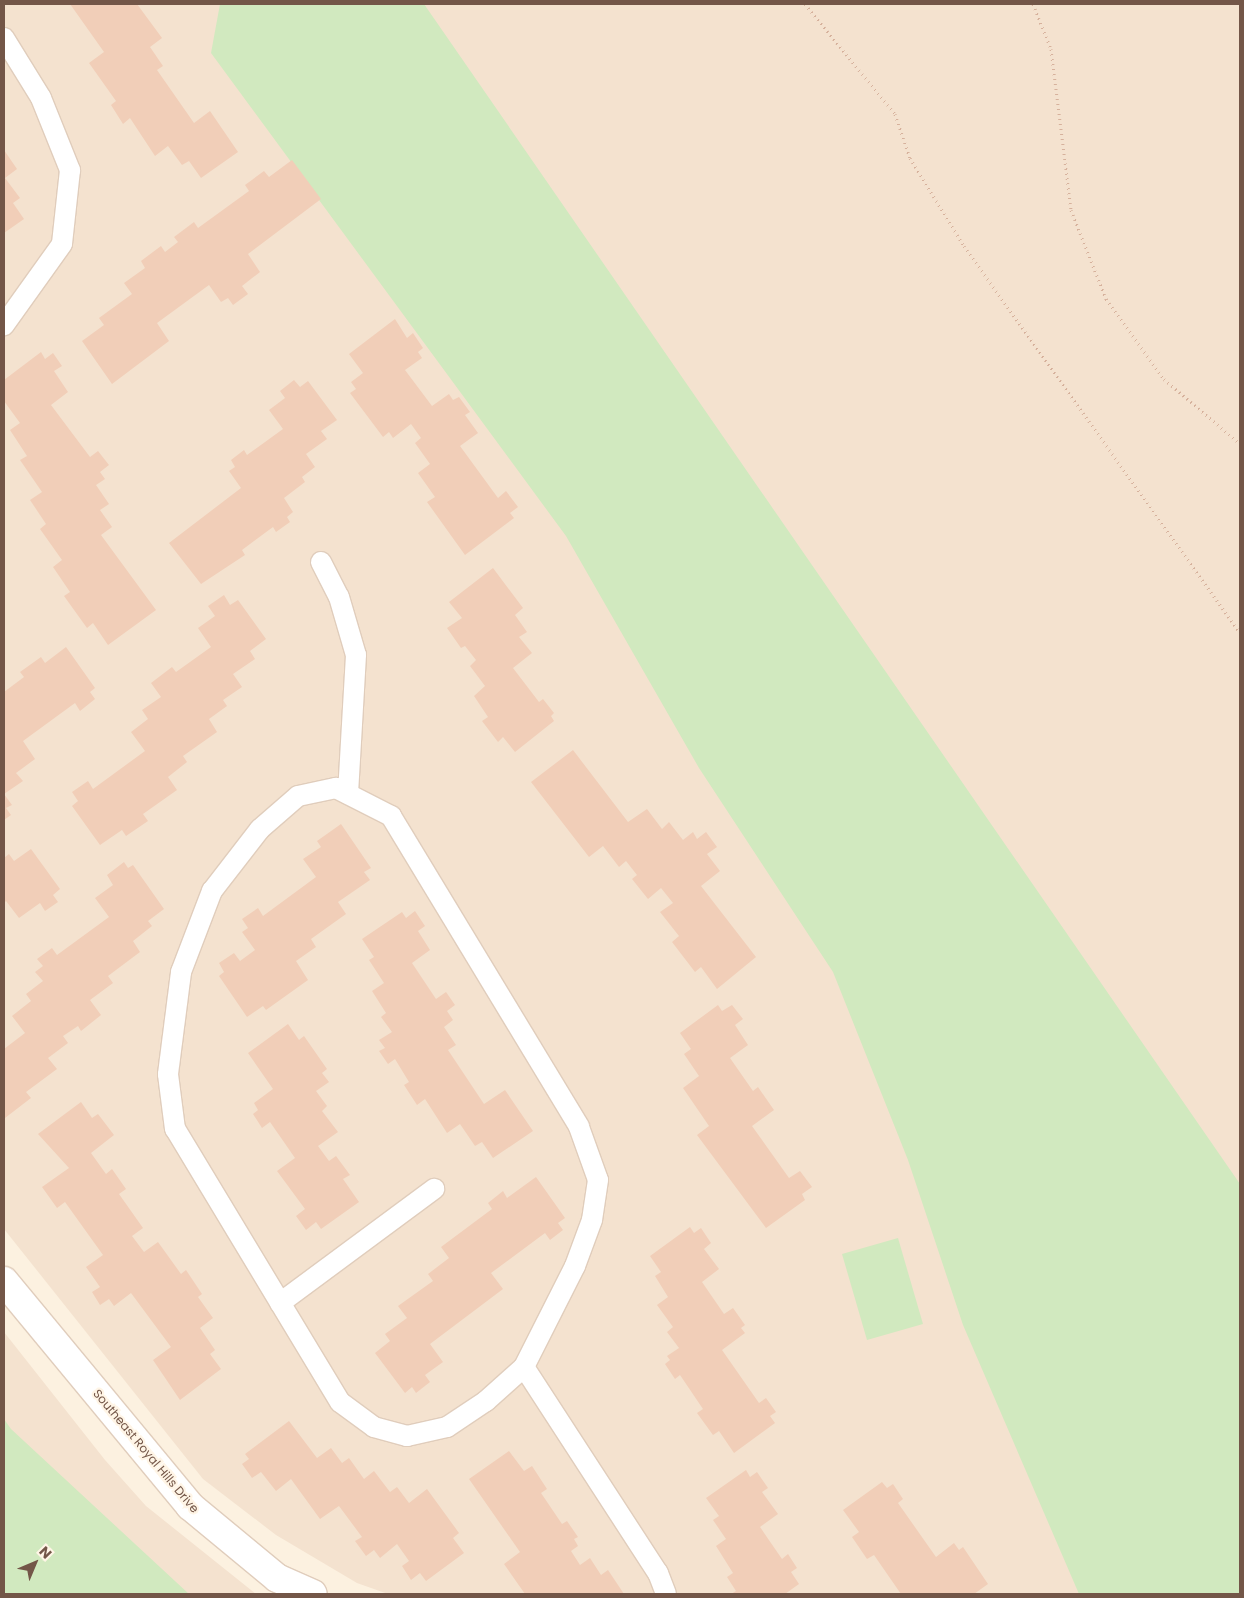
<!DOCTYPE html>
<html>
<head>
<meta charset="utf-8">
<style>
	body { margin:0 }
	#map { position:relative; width:1244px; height:1598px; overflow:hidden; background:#fcf1e0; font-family:Poppins,sans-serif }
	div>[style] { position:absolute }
	.residential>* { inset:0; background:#f4e2cf }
	.green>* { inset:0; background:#d1e9bf }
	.building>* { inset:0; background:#f1ceb8 }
	.path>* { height:3px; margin-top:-1.5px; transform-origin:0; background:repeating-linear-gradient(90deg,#d6b19c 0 1px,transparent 0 5px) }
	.roads { filter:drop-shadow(1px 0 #e0cdbc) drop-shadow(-1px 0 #e0cdbc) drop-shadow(0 1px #e0cdbc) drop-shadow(0 -1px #e0cdbc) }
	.lane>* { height:20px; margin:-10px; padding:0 10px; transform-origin:10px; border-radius:10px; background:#fff }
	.street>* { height:28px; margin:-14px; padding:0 14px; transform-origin:14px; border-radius:14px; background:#fff }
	span { translate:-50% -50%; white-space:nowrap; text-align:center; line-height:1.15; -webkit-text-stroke:4.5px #fff5e6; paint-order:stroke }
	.street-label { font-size:12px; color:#735648 }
	.frame { position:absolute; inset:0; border:5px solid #735648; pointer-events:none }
	.north { position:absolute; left:10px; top:1538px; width:50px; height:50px; -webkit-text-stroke:4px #fff5e6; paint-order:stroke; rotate:45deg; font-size:14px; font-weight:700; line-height:20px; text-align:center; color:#735648 }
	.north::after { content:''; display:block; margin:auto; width:18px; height:22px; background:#735648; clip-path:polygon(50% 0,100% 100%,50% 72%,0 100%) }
</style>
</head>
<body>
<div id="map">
	<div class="residential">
		<div style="clip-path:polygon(4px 4px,1240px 4px,1240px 1463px,1085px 1594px,388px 1594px,357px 1583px,276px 1535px,203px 1479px,4px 1229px)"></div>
		<div style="clip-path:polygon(4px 1332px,105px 1460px,146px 1506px,256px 1594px,4px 1594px)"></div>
	</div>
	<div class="green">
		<div style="clip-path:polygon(220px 4px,424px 4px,1240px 1184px,1240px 1594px,1079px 1594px,963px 1325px,908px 1160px,833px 972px,699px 768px,566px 536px,211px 53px)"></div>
		<div style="clip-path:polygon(898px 1238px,923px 1324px,867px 1340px,842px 1254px)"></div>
		<div style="clip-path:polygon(4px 1419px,11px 1429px,189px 1594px,4px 1594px)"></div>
	</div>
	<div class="building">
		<div style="clip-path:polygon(70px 4px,137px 4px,162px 38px,150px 47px,163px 66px,157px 70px,194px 123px,210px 111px,238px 152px,201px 178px,189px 161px,182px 165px,168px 146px,155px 156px,130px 118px,123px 124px,111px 105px,116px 101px,89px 63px,104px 52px)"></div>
		<div style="clip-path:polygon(4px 150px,17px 169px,5px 178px,20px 198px,13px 203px,24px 219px,4px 233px)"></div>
		<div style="clip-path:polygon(292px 160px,321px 199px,248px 254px,260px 272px,242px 286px,248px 294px,233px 305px,228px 298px,221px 302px,209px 285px,157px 323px,169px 341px,112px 384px,82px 341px,104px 325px,99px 318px,132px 294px,124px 283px,145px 268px,141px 261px,161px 246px,165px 252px,178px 242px,174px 237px,194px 222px,198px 228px,249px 191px,245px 185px,264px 171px,269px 177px)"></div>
		<div style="clip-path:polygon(395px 319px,407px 338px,413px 333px,423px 348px,418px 352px,422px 358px,405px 370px,432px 406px,449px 394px,453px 400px,459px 397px,470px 412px,465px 415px,478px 433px,460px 446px,498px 498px,506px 491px,518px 507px,510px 513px,514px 518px,465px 555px,427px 502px,435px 497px,418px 473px,430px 464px,415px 443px,421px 438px,411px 424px,393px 438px,389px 432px,383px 437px,350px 393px,356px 389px,351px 382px,363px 373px,349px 354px)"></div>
		<div style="clip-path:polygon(41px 352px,45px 359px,53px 353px,62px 366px,54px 371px,68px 392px,51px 405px,90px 457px,98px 451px,109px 465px,100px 472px,105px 479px,96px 485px,109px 504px,100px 510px,112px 527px,101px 535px,156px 610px,108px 645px,93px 623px,87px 628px,64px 596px,70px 592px,53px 567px,62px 560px,40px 529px,46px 524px,30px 500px,42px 492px,20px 460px,27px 456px,10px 430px,20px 423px,4px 401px,4px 380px)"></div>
		<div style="clip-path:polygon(294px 380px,300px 387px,308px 381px,337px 420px,321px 431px,327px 439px,306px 454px,315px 467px,302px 477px,305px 482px,284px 498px,293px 512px,287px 517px,290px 522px,276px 532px,273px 527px,242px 550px,245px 555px,201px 584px,169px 543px,241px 488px,229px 471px,235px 467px,231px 460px,244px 450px,247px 455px,283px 429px,269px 410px,285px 398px,280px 391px)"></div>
		<div style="clip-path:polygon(493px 568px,523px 608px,515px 615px,527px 632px,519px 637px,532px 653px,513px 668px,539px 702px,543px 699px,554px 713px,551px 716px,554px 721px,515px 752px,503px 737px,498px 742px,482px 721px,488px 717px,474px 696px,485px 686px,470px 666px,476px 660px,465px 646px,461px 648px,447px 628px,462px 618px,449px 602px)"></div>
		<div style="clip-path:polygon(224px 595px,230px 605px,238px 600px,266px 639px,250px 651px,255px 659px,233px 674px,242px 687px,223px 700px,227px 706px,209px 719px,217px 732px,183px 756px,187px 762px,168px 777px,177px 790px,143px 814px,148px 821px,126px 836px,122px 830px,100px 845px,72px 806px,78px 801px,72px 792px,88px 781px,93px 789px,145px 751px,131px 732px,148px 719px,142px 710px,161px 697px,151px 683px,172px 667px,176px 672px,211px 647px,198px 628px,215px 616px,208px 606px)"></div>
		<div style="clip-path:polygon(66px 647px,95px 688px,90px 692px,95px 699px,80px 711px,75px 703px,23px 741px,35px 759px,16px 773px,23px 781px,4px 794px,12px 805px,6px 808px,11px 815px,4px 820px,4px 692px,24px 677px,20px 672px,41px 657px,45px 663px)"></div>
		<div style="clip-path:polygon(573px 750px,628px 822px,647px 809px,662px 829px,669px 822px,683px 840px,693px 832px,697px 839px,706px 832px,717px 847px,707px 854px,720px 871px,701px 886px,756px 957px,717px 989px,701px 967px,695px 972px,672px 942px,679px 936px,660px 912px,673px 903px,661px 888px,648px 899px,632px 879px,637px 875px,626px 861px,619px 867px,603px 846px,589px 857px,531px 782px)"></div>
		<div style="clip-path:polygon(341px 824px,371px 868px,364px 872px,370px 880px,338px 902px,346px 914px,311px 939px,316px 947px,296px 961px,308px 980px,266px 1010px,263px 1006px,247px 1017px,219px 976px,224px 972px,219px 963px,234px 953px,240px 961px,255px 950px,242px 932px,248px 928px,242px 919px,258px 908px,263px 916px,316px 877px,303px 859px,321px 847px,317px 841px)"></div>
		<div style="clip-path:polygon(31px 849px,60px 889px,53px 895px,58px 902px,45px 911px,40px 903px,19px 918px,6px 901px,4px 903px,4px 858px,9px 854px,14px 861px)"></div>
		<div style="clip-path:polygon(124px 862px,128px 868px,133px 865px,164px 909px,148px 921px,152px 926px,133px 941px,140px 952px,108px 976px,113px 983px,90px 1000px,101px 1015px,81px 1031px,78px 1026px,63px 1036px,68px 1043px,48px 1058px,57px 1069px,26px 1092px,31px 1098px,5px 1118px,4px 1049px,25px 1033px,12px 1016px,31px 1001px,26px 994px,43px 981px,35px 972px,43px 966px,37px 959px,52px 948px,57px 955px,109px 917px,95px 898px,113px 885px,107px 875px)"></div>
		<div style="clip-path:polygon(415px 911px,425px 926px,418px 931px,430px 950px,412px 963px,436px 999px,446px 992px,455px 1005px,447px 1011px,453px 1020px,444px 1027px,456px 1045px,448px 1050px,484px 1104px,505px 1090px,533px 1131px,493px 1158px,482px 1142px,475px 1146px,460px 1124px,447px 1133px,425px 1099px,417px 1105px,404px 1085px,409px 1082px,395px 1059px,388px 1064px,379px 1051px,385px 1048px,379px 1040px,392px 1032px,381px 1017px,386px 1013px,372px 991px,384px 983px,369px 960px,374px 957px,362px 939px,402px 912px,406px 918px)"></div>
		<div style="clip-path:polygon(718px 1005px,722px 1011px,732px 1005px,743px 1019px,735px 1025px,748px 1045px,730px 1058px,753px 1091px,758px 1087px,774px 1110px,752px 1126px,789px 1178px,800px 1171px,812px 1187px,802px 1194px,805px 1200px,766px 1228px,697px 1135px,709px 1126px,683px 1088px,699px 1076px,684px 1054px,691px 1049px,680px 1033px)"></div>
		<div style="clip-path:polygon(288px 1024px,299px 1040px,304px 1036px,327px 1069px,322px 1073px,329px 1082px,316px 1091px,327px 1106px,322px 1111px,338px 1132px,318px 1146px,329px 1161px,336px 1156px,350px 1175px,343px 1179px,359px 1202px,321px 1229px,316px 1222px,306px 1230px,296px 1216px,305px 1209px,277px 1171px,295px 1158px,270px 1122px,262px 1128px,253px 1114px,258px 1110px,254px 1103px,273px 1089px,248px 1053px)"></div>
		<div style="clip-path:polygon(81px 1102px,92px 1118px,98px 1114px,114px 1135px,91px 1153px,106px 1174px,112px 1169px,126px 1189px,119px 1194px,143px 1228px,132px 1236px,144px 1252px,158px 1242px,181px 1274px,186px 1270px,202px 1294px,198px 1297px,213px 1318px,200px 1328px,215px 1350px,210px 1354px,221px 1369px,180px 1400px,153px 1360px,171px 1347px,131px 1293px,114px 1306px,109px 1299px,100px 1305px,92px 1292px,100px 1287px,86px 1267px,103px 1255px,65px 1202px,57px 1208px,42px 1187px,69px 1168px,38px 1134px)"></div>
		<div style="clip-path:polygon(536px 1177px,565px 1218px,558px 1223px,563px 1230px,550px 1240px,545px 1233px,491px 1273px,503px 1289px,430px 1344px,443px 1362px,425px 1375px,430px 1382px,416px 1393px,412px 1387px,405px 1393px,375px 1353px,390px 1341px,385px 1334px,407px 1318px,398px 1306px,433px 1281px,428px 1274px,449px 1258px,441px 1247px,492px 1209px,488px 1203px,503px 1191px,507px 1198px)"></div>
		<div style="clip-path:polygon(690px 1227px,694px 1233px,701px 1228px,711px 1243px,704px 1249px,719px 1269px,702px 1282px,724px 1314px,733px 1308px,745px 1325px,741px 1328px,745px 1333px,722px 1350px,759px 1403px,766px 1398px,776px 1412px,770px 1416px,775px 1423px,734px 1453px,719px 1431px,713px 1435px,697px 1413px,703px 1409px,680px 1375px,675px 1379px,665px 1364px,670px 1360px,667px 1356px,679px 1348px,667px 1332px,673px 1327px,657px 1305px,668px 1297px,655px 1276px,661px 1272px,650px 1256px)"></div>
		<div style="clip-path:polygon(289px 1421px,317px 1458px,331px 1448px,342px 1463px,349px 1458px,364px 1479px,374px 1471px,390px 1492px,397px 1487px,409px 1503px,427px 1489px,459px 1533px,453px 1538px,464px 1553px,426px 1581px,420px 1573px,411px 1580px,402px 1566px,409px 1561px,397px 1544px,380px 1558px,374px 1550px,366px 1556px,355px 1541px,362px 1537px,339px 1506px,320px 1519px,291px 1479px,276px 1491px,261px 1472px,252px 1478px,242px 1464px,249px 1459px,245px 1454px)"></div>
		<div style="clip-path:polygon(509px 1451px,524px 1471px,532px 1466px,547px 1489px,541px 1493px,562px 1524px,567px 1521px,578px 1537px,574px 1539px,578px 1546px,571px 1551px,580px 1565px,590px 1558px,601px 1575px,608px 1570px,624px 1594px,525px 1594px,504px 1564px,520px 1552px,469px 1479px)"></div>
		<div style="clip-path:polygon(746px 1470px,750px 1477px,757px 1472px,768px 1488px,762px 1492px,778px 1514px,760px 1527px,782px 1559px,788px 1554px,797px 1568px,791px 1572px,799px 1584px,785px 1594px,731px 1594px,736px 1591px,727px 1577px,733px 1573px,716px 1546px,726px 1539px,713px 1520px,719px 1516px,706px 1498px)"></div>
		<div style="clip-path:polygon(882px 1482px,887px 1488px,893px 1484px,903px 1499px,898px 1503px,936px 1557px,954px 1543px,959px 1550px,963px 1547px,988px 1584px,974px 1594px,901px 1594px,874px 1555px,867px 1559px,852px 1537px,859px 1532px,843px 1510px)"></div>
	</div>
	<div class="path">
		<div style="left:805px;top:4px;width:142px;rotate:50.7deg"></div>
		<div style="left:895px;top:114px;width:46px;rotate:71.2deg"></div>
		<div style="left:910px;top:158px;width:103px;rotate:58.5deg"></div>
		<div style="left:964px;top:246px;width:475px;rotate:54.5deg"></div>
		<div style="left:1033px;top:4px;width:48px;rotate:68.2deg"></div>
		<div style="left:1051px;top:49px;width:162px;rotate:82.9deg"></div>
		<div style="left:1071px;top:210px;width:96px;rotate:68.5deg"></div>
		<div style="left:1106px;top:299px;width:99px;rotate:54.1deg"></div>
		<div style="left:1164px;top:379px;width:100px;rotate:40.5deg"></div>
	</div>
	<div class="roads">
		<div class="lane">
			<div style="left:4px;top:38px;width:70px;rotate:58.3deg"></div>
			<div style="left:41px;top:98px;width:78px;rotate:68.1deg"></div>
			<div style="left:70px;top:170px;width:74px;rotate:96.2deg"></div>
			<div style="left:62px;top:244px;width:100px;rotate:125.6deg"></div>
			<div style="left:321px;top:562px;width:39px;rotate:63deg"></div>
			<div style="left:339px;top:597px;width:60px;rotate:73.7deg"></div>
			<div style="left:356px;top:655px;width:139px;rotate:93.3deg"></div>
			<div style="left:336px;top:788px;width:62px;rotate:27deg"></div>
			<div style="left:391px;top:816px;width:363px;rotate:58.8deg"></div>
			<div style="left:579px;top:1127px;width:56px;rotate:70.3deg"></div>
			<div style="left:598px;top:1180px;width:40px;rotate:98.5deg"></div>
			<div style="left:592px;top:1220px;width:49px;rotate:110.3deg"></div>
			<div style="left:575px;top:1266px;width:113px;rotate:116.8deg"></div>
			<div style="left:524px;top:1367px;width:51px;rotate:138.2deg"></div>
			<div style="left:486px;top:1401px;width:47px;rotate:146.3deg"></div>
			<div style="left:447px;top:1427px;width:41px;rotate:167.3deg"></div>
			<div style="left:407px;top:1436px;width:34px;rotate:-165deg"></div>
			<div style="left:374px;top:1427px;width:42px;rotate:-143.7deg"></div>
			<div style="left:340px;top:1402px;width:319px;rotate:-121.1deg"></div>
			<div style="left:175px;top:1129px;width:55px;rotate:-97.3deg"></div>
			<div style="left:168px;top:1074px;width:103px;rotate:-82.7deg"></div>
			<div style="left:181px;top:972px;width:87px;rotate:-69.1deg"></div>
			<div style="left:212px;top:891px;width:78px;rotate:-52.3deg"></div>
			<div style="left:260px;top:829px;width:50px;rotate:-41deg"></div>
			<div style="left:298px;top:796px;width:39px;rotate:-12deg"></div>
			<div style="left:280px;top:1303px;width:192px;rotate:-36.5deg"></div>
			<div style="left:524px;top:1367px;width:246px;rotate:57deg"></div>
			<div style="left:658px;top:1573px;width:22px;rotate:69deg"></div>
		</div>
		<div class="street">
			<div style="left:4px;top:1281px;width:292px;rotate:50.4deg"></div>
			<div style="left:190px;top:1506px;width:113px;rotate:39.6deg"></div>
			<div style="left:277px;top:1578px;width:39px;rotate:24deg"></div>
		</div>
	</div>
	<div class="street-label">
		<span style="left:146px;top:1451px;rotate:50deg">Southeast Royal Hills Drive</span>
	</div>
	<div class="frame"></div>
	<div class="north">N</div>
</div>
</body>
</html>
